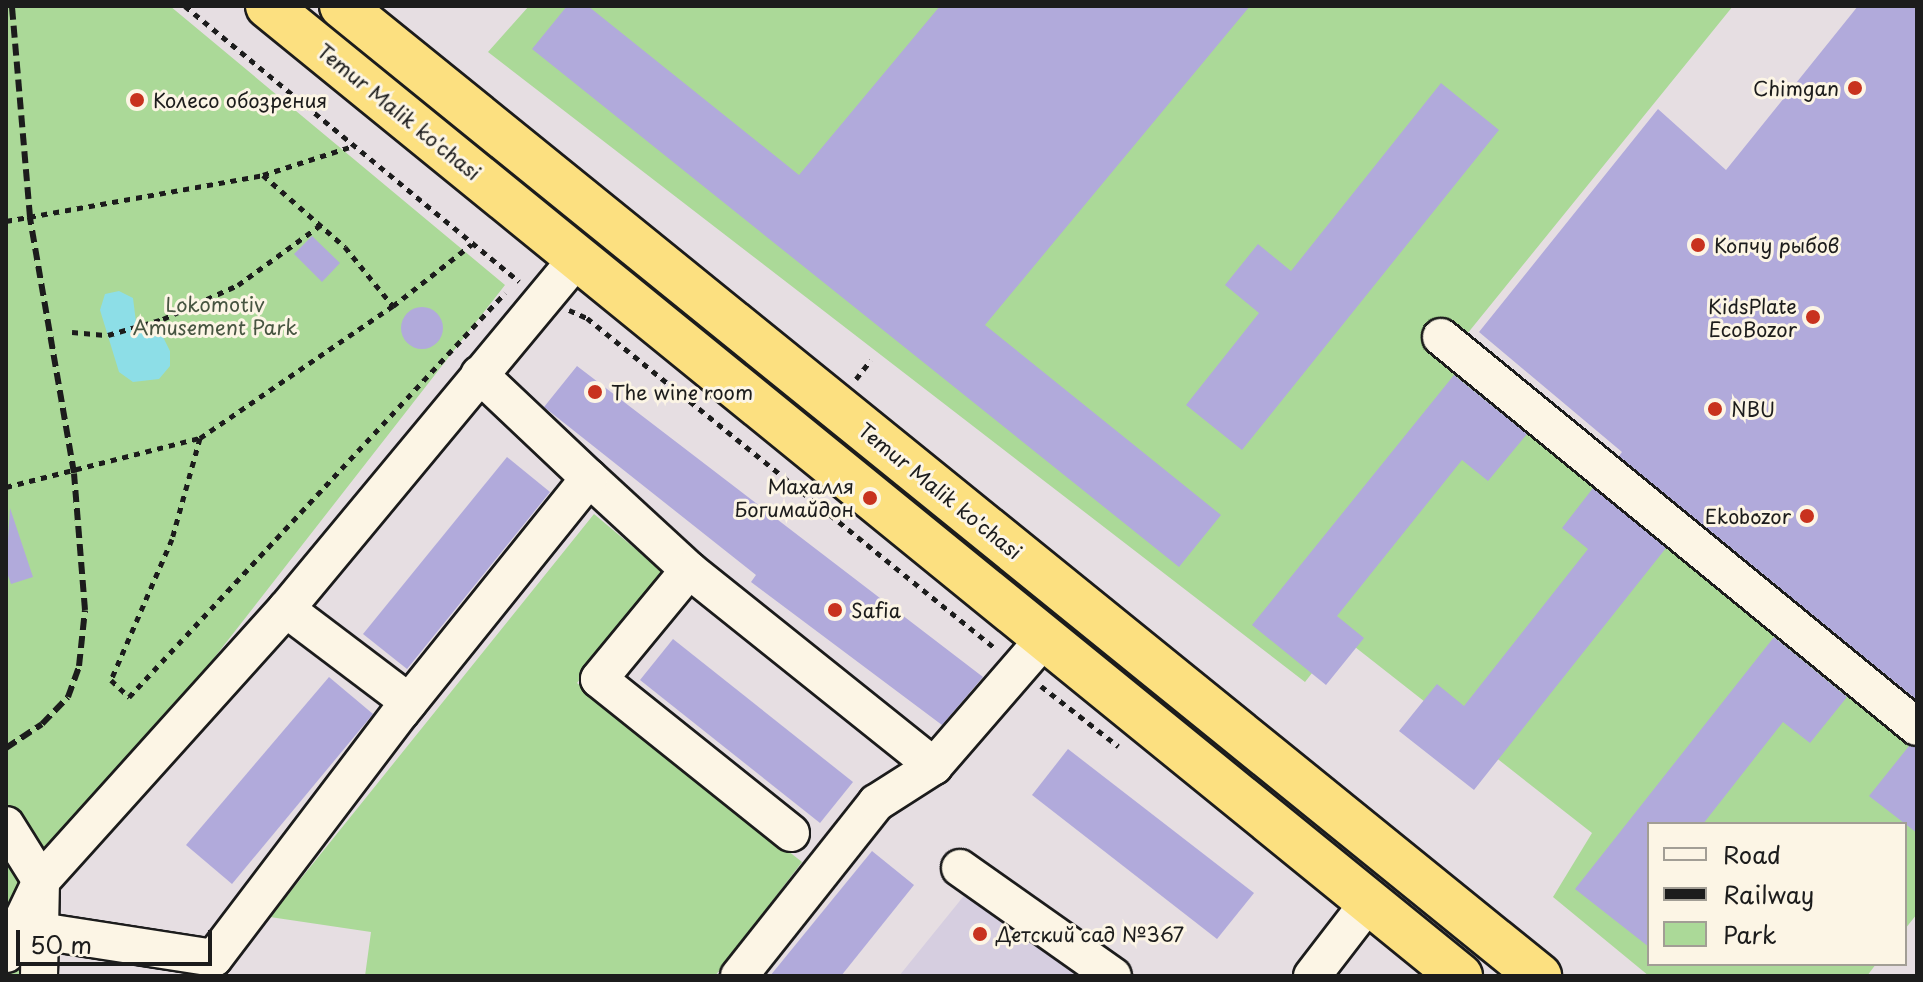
<!DOCTYPE html>
<html>
<head>
<meta charset="utf-8">
<style>
	body { margin:0 }
	#map { position:relative; width:1923px; height:982px; overflow:hidden; background:#e6dee2; font-family:"Playpen Sans",sans-serif }
	div>[style] { position:absolute }
	.built>* { inset:0; background:#d6cee0 }
	.green>* { inset:0; background:#abd998 }
	.water>* { inset:0; background:#8ddee7 }
	.building>* { inset:0; background:#b1aadb }
	.round { border-radius:50% }
	.path>* { height:5px; margin-top:-2.5px; transform-origin:0; background:repeating-linear-gradient(90deg,#1c1c1c 0 6px,transparent 0 12px) }
	.roads { filter:drop-shadow(2px 0 #1c1c1c) drop-shadow(-2px 0 #1c1c1c) drop-shadow(0 2px #1c1c1c) drop-shadow(0 -2px #1c1c1c) }
	.minor>* { height:36px; margin:-18px; padding:0 18px; transform-origin:18px; border-radius:18px; background:#fcf5e5 }
	.highway>* { height:44px; margin:-22px; padding:0 22px; transform-origin:22px; border-radius:22px; background:#fce080 }
	.rail>* { height:6px; margin-top:-3px; transform-origin:0; background:repeating-linear-gradient(90deg,#1c1c1c 0 12px,transparent 0 18px) }
	.dots>* { width:22px; height:22px; translate:-50% -50%; box-sizing:border-box; border:4px solid #fcf5e5; border-radius:50% }
	span { translate:-50% -50%; white-space:nowrap; text-align:center; line-height:1.15; -webkit-text-stroke:6px #fcf5e5; paint-order:stroke }
	.poi-label { font-size:20px; color:#1c1c1c }
	.right { translate:-100% -50%; text-align:right }
	.left { translate:0 -50%; text-align:left }
	.street-label { font-size:20px; color:#1c1c1c }
	.park-label { font-size:20px; color:#475541 }
	.frame { position:absolute; inset:0; border:8px solid #1c1c1c; pointer-events:none }
	.legend { position:absolute; left:1647px; top:822px; width:260px; height:144px; box-sizing:border-box; background:#fcf5e5; border:2px solid #a29e95; margin:0; padding:10px 14px; list-style:none; font-size:24px; color:#1c1c1c }
	.legend li { display:flex; align-items:center; gap:16px; height:40px }
	.legend b { width:40px; border:2px solid #a29e95 }
	.scale { position:absolute; left:16px; top:930px; width:196px; height:36px; box-sizing:border-box; border:4px solid #1c1c1c; border-top:0; padding-left:10px; font-size:24px; line-height:28px; white-space:nowrap; color:#1c1c1c; -webkit-text-stroke:6px #fcf5e5; paint-order:stroke }
</style>
</head>
<body>
<div id="map">
	<div class="built">
		<div style="clip-path:polygon(967px 892px,1086px 976px,899px 976px)"></div>
	</div>
	<div class="green">
		<div style="clip-path:polygon(6px 6px,170px 6px,505px 285px,40px 881px,22px 976px,6px 976px)"></div>
		<div style="clip-path:polygon(529px 6px,1733px 6px,1450px 355px,1917px 714px,1917px 914px,1905px 929px,1905px 824px,1649px 824px,1649px 964px,1876px 964px,1867px 976px,1649px 976px,1553px 897px,1592px 833px,1341px 636px,1305px 682px,488px 52px)"></div>
		<div style="clip-path:polygon(594px 514px,663px 572px,577px 683px,802px 862px,715px 976px,365px 976px,371px 932px,270px 917px)"></div>
	</div>
	<div class="water">
		<div style="clip-path:polygon(119px 291px,133px 298px,136px 322px,162px 335px,170px 351px,170px 366px,159px 379px,133px 382px,119px 372px,100px 310px,105px 294px)"></div>
	</div>
	<div class="building">
		<div style="clip-path:polygon(567px 6px,588px 6px,799px 175px,940px 6px,1250px 6px,985px 325px,1221px 515px,1179px 567px,532px 49px)"></div>
		<div style="clip-path:polygon(1858px 6px,1917px 6px,1917px 700px,1619px 456px,1622px 452px,1479px 332px,1658px 109px,1726px 170px)"></div>
		<div style="clip-path:polygon(1441px 83px,1499px 130px,1242px 450px,1186px 405px,1259px 313px,1225px 285px,1258px 244px,1291px 271px)"></div>
		<div style="clip-path:polygon(312px 236px,340px 263px,322px 282px,294px 254px)"></div>
		<div class="round" style="left:401px;top:307px;width:42px;height:42px"></div>
		<div style="clip-path:polygon(577px 366px,983px 677px,942px 725px,751px 582px,756px 575px,544px 407px)"></div>
		<div style="clip-path:polygon(1454px 375px,1527px 434px,1488px 481px,1462px 460px,1337px 616px,1364px 638px,1326px 685px,1252px 625px)"></div>
		<div style="clip-path:polygon(507px 457px,550px 492px,407px 669px,363px 634px)"></div>
		<div style="clip-path:polygon(1593px 488px,1666px 548px,1474px 790px,1399px 731px,1437px 684px,1464px 706px,1588px 549px,1562px 528px)"></div>
		<div style="clip-path:polygon(10px 508px,33px 577px,11px 584px,6px 570px)"></div>
		<div style="clip-path:polygon(1774px 637px,1847px 697px,1810px 743px,1783px 722px,1703px 824px,1649px 824px,1649px 947px,1575px 889px)"></div>
		<div style="clip-path:polygon(673px 639px,853px 782px,820px 823px,640px 680px)"></div>
		<div style="clip-path:polygon(329px 677px,373px 714px,232px 884px,186px 845px)"></div>
		<div style="clip-path:polygon(1909px 746px,1917px 747px,1917px 833px,1869px 796px)"></div>
		<div style="clip-path:polygon(1068px 749px,1254px 893px,1217px 939px,1032px 795px)"></div>
		<div style="clip-path:polygon(872px 851px,914px 885px,841px 976px,770px 976px)"></div>
	</div>
	<div class="path">
		<div style="left:185px;top:6px;width:433px;rotate:39.5deg"></div>
		<div style="left:263px;top:175px;width:109px;rotate:41.3deg"></div>
		<div style="left:345px;top:247px;width:76px;rotate:50.9deg"></div>
		<div style="left:6px;top:221px;width:261px;rotate:-10.1deg"></div>
		<div style="left:263px;top:175px;width:95px;rotate:-17.9deg"></div>
		<div style="left:569px;top:310px;width:20px;rotate:24deg"></div>
		<div style="left:587px;top:318px;width:526px;rotate:38.98deg"></div>
		<div style="left:72px;top:332px;width:36px;rotate:5deg"></div>
		<div style="left:108px;top:335px;width:57px;rotate:-16.2deg"></div>
		<div style="left:163px;top:319px;width:82px;rotate:-24.4deg"></div>
		<div style="left:238px;top:285px;width:104px;rotate:-36deg"></div>
		<div style="left:856px;top:379px;width:24px;rotate:-52deg"></div>
		<div style="left:200px;top:438px;width:105px;rotate:105.5deg"></div>
		<div style="left:172px;top:539px;width:154px;rotate:113.4deg"></div>
		<div style="left:111px;top:680px;width:25px;rotate:43deg"></div>
		<div style="left:129px;top:697px;width:552px;rotate:-47.06deg"></div>
		<div style="left:6px;top:487px;width:200px;rotate:-14.2deg"></div>
		<div style="left:200px;top:438px;width:234px;rotate:-34.4deg"></div>
		<div style="left:393px;top:306px;width:100px;rotate:-38.1deg"></div>
		<div style="left:1041px;top:686px;width:98px;rotate:37.9deg"></div>
	</div>
	<div class="roads">
		<div class="minor">
			<div style="left:1441px;top:337px;width:615px;rotate:39.33deg"></div>
			<div style="left:589px;top:478px;width:136px;rotate:42.6deg"></div>
			<div style="left:286px;top:609px;width:154px;rotate:37.1deg"></div>
			<div style="left:6px;top:825px;width:66px;rotate:58deg"></div>
			<div style="left:41px;top:881px;width:95px;rotate:91.2deg"></div>
			<div style="left:791px;top:833px;width:246px;rotate:-141.3deg"></div>
			<div style="left:599px;top:679px;width:141px;rotate:-50.5deg"></div>
			<div style="left:689px;top:570px;width:314px;rotate:38.7deg"></div>
			<div style="left:960px;top:868px;width:187px;rotate:35.2deg"></div>
			<div style="left:40px;top:931px;width:176px;rotate:8.8deg"></div>
			<div style="left:214px;top:958px;width:309px;rotate:-52.8deg"></div>
			<div style="left:401px;top:712px;width:300px;rotate:-51.2deg"></div>
			<div style="left:589px;top:478px;width:151px;rotate:-136.6deg"></div>
			<div style="left:6px;top:954px;width:81px;rotate:-64.4deg"></div>
			<div style="left:41px;top:881px;width:366px;rotate:-48deg"></div>
			<div style="left:286px;top:609px;width:456px;rotate:-50.3deg"></div>
			<div style="left:739px;top:976px;width:221px;rotate:-51.6deg"></div>
			<div style="left:876px;top:803px;width:69px;rotate:-32.5deg"></div>
			<div style="left:934px;top:766px;width:169px;rotate:-49.1deg"></div>
			<div style="left:1312px;top:976px;width:93px;rotate:-52.4deg"></div>
		</div>
		<div class="highway">
			<div style="left:268px;top:6px;width:1537px;rotate:39.14deg"></div>
			<div style="left:342px;top:6px;width:1541px;rotate:39.02deg"></div>
		</div>
	</div>
	<div class="rail">
		<div style="left:6px;top:748px;width:43px;rotate:-33.7deg"></div>
		<div style="left:42px;top:724px;width:37px;rotate:-46deg"></div>
		<div style="left:68px;top:697px;width:33px;rotate:-70deg"></div>
		<div style="left:79px;top:666px;width:56px;rotate:-83.9deg"></div>
		<div style="left:85px;top:610px;width:137px;rotate:-94.6deg"></div>
		<div style="left:74px;top:473px;width:260px;rotate:-99.8deg"></div>
		<div style="left:30px;top:217px;width:212px;rotate:-94.9deg"></div>
	</div>
	<div class="dots">
		<div style="left:1855px;top:88px;background:#c8321e"></div>
		<div style="left:137px;top:100px;background:#c8321e"></div>
		<div style="left:1698px;top:245px;background:#c8321e"></div>
		<div style="left:1813px;top:317px;background:#c8321e"></div>
		<div style="left:595px;top:392px;background:#c8321e"></div>
		<div style="left:1715px;top:409px;background:#c8321e"></div>
		<div style="left:870px;top:498px;background:#c8321e"></div>
		<div style="left:1807px;top:516px;background:#c8321e"></div>
		<div style="left:835px;top:610px;background:#c8321e"></div>
		<div style="left:980px;top:934px;background:#c8321e"></div>
	</div>
	<div class="poi-label">
		<span class="right" style="left:1839px;top:88px">Chimgan</span>
		<span class="left" style="left:153px;top:100px">Колесо обозрения</span>
		<span class="left" style="left:1714px;top:245px">Копчу рыбов</span>
		<span class="right" style="left:1797px;top:318px">KidsPlate<br>EcoBozor</span>
		<span class="left" style="left:611px;top:392px">The wine room</span>
		<span class="left" style="left:1731px;top:409px">NBU</span>
		<span class="right" style="left:854px;top:498px">Махалля<br>Богимайдон</span>
		<span class="right" style="left:1791px;top:516px">Ekobozor</span>
		<span class="left" style="left:851px;top:610px">Safia</span>
		<span class="left" style="left:996px;top:934px">Детский сад №367</span>
	</div>
	<div class="street-label">
		<span style="left:399px;top:112px;rotate:39deg">Temur Malik ko'chasi</span>
		<span style="left:940px;top:491px;rotate:39deg">Temur Malik ko'chasi</span>
	</div>
	<div class="park-label">
		<span style="left:215px;top:316px">Lokomotiv<br>Amusement Park</span>
	</div>
	<div class="frame"></div>
	<ul class="legend">
	<li><b style="height:10px;background:#fcf5e5"></b>Road</li>
	<li><b style="height:10px;background:#1c1c1c"></b>Railway</li>
	<li><b style="height:22px;background:#abd998"></b>Park</li>
	</ul>
	<div class="scale">50 m</div>
</div>
</body>
</html>
